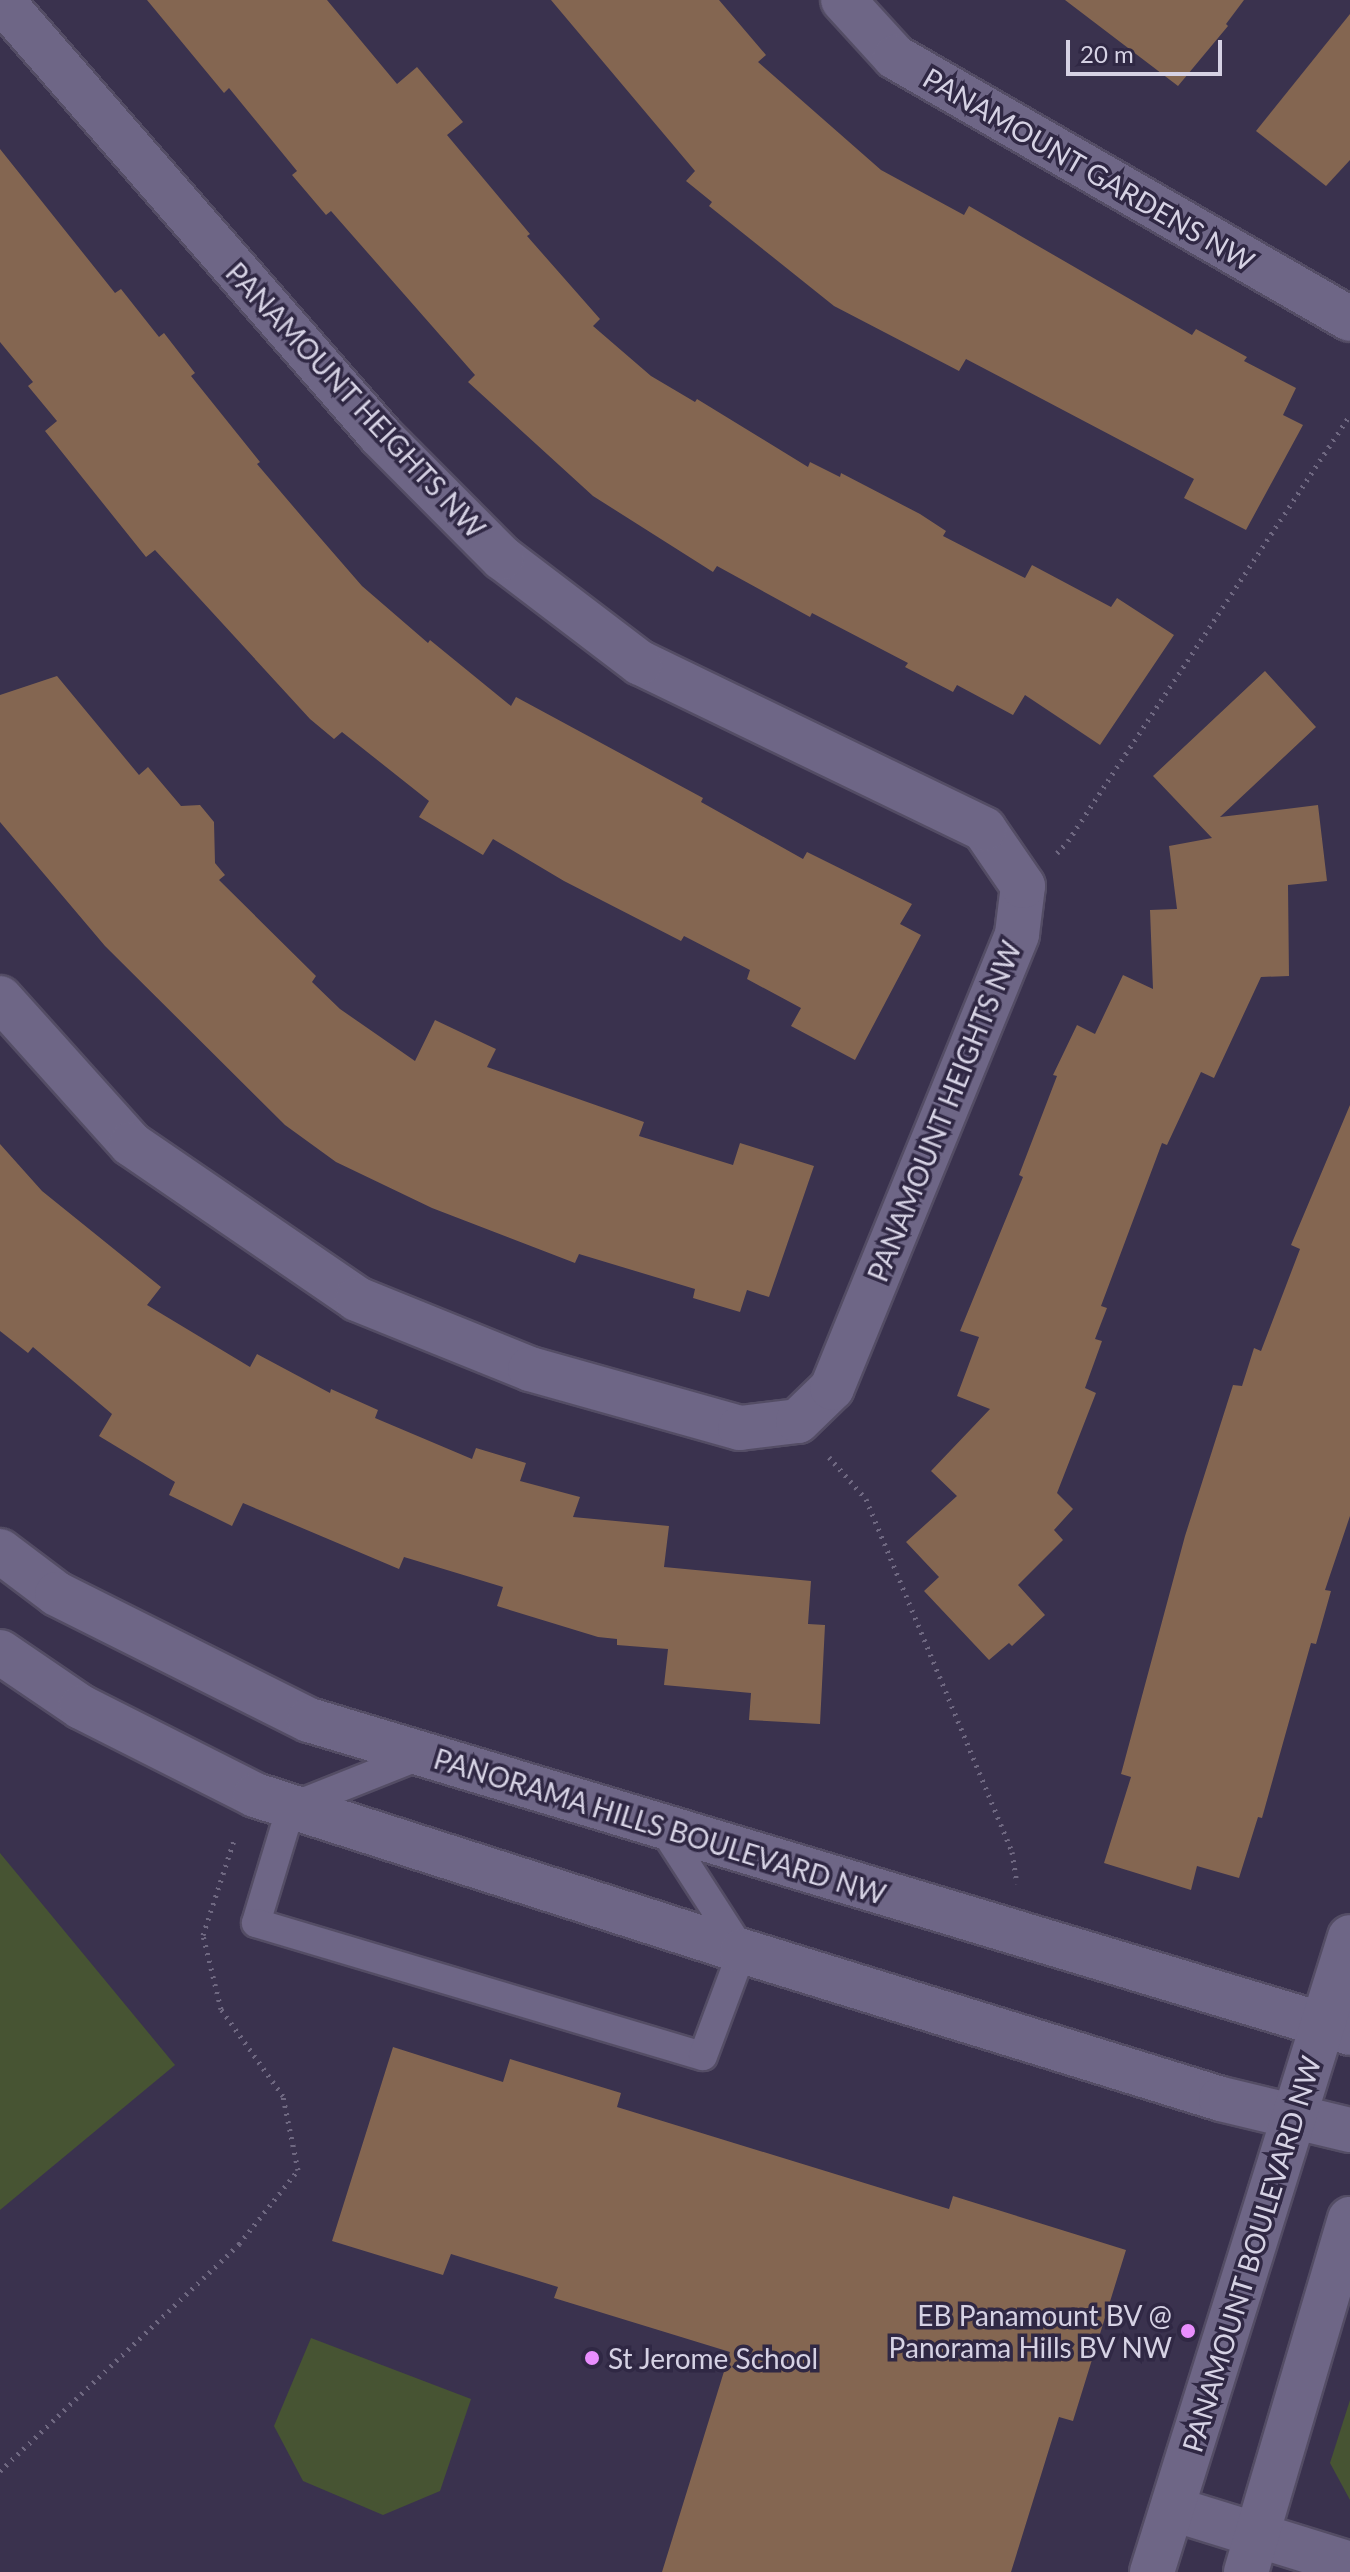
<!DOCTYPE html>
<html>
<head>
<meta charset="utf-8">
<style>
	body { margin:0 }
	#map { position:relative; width:1350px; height:2572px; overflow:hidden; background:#3a324e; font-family:Lato,sans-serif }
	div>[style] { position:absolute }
	.green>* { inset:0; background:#475433 }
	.building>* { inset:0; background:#846651 }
	.path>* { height:5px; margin-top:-2.5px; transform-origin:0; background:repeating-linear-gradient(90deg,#6f6881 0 2px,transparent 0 8px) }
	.roads { filter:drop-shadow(2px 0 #544d65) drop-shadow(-2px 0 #544d65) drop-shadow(0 2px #544d65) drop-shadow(0 -2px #544d65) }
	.service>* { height:28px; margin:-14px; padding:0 14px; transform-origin:14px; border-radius:14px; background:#6e6686 }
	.minor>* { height:44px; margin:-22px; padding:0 22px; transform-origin:22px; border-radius:22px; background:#6e6686 }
	.tertiary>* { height:44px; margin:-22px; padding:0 22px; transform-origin:22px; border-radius:22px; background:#6e6686 }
	.dots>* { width:22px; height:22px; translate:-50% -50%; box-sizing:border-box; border:4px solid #302844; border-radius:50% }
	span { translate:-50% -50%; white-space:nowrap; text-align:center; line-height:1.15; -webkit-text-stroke:7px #302844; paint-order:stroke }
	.street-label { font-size:28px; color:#d6d2e4 }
	.poi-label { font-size:28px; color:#d6d2e4 }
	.right { translate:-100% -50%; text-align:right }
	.left { translate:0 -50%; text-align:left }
	.scale { position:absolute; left:1066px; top:40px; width:156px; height:36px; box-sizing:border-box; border:4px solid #d6d2e4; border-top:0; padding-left:10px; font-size:24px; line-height:28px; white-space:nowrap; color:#d6d2e4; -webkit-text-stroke:6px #302844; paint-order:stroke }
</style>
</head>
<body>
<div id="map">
	<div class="green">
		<div style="clip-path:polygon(0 1853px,175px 2065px,0 2210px)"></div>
		<div style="clip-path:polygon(311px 2338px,471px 2399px,440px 2491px,383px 2515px,303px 2481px,274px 2426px)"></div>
		<div style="clip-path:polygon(1350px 2400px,1350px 2500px,1330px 2463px)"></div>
	</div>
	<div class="building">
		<div style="clip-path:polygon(147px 0,327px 0,397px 84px,417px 67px,463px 122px,447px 135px,530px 234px,527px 236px,600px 319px,593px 326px,651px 376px,695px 402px,697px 399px,808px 467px,810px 462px,840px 477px,841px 473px,920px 514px,946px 531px,943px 536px,1025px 578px,1032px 565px,1111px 607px,1117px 598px,1174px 635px,1100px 745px,1025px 695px,1013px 715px,957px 685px,953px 692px,905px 667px,908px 663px,812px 613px,810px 617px,717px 566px,713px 572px,593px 496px,468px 382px,475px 375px,331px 211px,326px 215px,292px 175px,297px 171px,229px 88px,224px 93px)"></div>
		<div style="clip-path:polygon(551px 0,719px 0,766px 55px,758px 62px,881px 170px,964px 215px,969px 206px,1192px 335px,1196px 329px,1247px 357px,1244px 361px,1296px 388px,1283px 415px,1303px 425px,1246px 530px,1184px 498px,1194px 479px,966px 359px,959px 371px,834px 306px,709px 206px,712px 202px,686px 181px,695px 171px)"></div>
		<div style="clip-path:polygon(1065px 0,1244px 0,1226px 24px,1228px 26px,1178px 86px)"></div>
		<div style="clip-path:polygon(1350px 14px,1350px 160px,1326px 186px,1256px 131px)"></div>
		<div style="clip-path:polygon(0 149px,115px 293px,121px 289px,159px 337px,164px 333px,195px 373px,191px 376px,260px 462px,257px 464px,309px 525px,362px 586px,428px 643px,430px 640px,511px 706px,516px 697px,703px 798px,701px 802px,803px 859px,807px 852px,912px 904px,900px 924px,921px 935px,855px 1060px,791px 1026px,801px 1008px,747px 979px,750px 970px,684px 936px,681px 941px,564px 881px,493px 839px,483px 855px,419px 817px,429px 801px,342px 732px,334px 739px,310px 719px,155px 550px,146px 557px,45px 431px,57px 421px,28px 386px,33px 382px,0 342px)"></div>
		<div style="clip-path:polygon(1265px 671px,1316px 727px,1220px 817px,1318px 805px,1327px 881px,1288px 885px,1289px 976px,1261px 977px,1214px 1078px,1201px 1072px,1167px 1145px,1162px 1143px,1101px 1306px,1107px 1308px,1095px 1339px,1102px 1341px,1085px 1388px,1096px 1393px,1057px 1493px,1073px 1509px,1054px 1530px,1063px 1540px,1018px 1585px,1045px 1615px,1012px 1646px,1009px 1643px,989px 1660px,924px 1591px,939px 1577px,906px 1542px,957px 1496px,931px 1471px,990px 1409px,957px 1396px,979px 1337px,960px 1331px,1023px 1177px,1019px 1175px,1057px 1076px,1053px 1075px,1077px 1025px,1095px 1034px,1123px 975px,1153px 989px,1150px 910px,1177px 909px,1169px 846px,1212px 838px,1153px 776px)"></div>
		<div style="clip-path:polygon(57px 676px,139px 775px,148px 767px,181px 806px,200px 805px,214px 822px,215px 863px,225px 875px,219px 880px,316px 976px,312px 982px,340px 1009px,415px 1061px,435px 1020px,496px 1049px,487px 1067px,644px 1122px,639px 1136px,733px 1165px,740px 1143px,814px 1166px,769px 1297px,747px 1290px,740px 1312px,693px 1298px,695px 1289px,579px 1254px,575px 1263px,432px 1208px,336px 1162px,285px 1125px,105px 946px,0 822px,0 695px)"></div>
		<div style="clip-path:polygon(1350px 1105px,1350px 1516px,1325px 1590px,1331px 1591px,1316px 1644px,1311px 1643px,1262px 1818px,1258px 1817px,1239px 1878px,1197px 1866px,1191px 1890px,1104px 1863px,1131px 1777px,1121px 1774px,1185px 1536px,1233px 1385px,1242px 1386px,1254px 1348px,1261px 1351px,1300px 1249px,1291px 1245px)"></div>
		<div style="clip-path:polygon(0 1144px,42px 1191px,161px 1287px,147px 1305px,250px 1367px,257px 1354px,330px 1393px,331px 1389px,378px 1410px,375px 1418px,472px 1459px,476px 1448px,526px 1463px,520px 1481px,580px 1497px,573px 1517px,669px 1526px,664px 1567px,811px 1581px,808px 1624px,825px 1625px,820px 1724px,749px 1720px,751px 1693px,664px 1685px,668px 1649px,617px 1645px,617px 1639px,598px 1637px,497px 1606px,503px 1587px,404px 1557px,399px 1569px,243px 1503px,232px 1526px,169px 1495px,175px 1482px,99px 1436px,112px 1414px,33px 1347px,28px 1353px,0 1331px)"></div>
		<div style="clip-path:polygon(393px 2047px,503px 2082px,510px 2059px,621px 2093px,617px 2107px,949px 2209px,953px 2196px,1126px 2250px,1073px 2421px,1059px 2417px,1011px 2572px,662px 2572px,730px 2352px,554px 2298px,558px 2287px,451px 2254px,443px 2275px,332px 2241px)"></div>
	</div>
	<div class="path">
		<div style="left:1057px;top:853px;width:16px;rotate:-47deg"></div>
		<div style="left:1068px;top:841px;width:511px;rotate:-56.5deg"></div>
		<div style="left:829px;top:1457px;width:56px;rotate:48.6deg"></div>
		<div style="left:866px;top:1499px;width:382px;rotate:67.5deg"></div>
		<div style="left:1012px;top:1852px;width:32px;rotate:81deg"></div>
		<div style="left:0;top:2471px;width:330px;rotate:-43.5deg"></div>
		<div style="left:239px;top:2244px;width:95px;rotate:-51.4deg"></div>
		<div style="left:298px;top:2170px;width:76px;rotate:-101.5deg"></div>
		<div style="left:283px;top:2096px;width:107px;rotate:-125.5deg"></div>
		<div style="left:221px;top:2009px;width:76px;rotate:-103.7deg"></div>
		<div style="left:203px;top:1935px;width:100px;rotate:-71.9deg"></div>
	</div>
	<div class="roads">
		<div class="service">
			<div style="left:422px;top:1755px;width:141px;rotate:158.3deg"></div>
			<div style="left:291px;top:1807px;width:121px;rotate:106.8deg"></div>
			<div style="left:256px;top:1923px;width:466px;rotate:16.6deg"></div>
			<div style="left:703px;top:2056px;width:112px;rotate:-69.6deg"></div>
			<div style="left:742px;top:1951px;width:148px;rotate:-122.8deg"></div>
		</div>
		<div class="minor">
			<div style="left:843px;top:0;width:77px;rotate:47.6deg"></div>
			<div style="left:895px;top:57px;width:525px;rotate:29.93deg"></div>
			<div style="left:0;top:998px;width:196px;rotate:48.1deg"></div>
			<div style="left:131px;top:1144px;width:274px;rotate:34.4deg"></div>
			<div style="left:357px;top:1299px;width:187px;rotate:22deg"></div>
			<div style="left:530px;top:1369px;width:218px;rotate:15.7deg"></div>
			<div style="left:740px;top:1428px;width:58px;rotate:-6.9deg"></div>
			<div style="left:798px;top:1421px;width:47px;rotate:-44.1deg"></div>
			<div style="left:832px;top:1388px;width:490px;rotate:-67.8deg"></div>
			<div style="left:1017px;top:934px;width:48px;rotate:-82.9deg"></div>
			<div style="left:1023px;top:886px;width:69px;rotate:-124.4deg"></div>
			<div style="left:984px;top:829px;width:382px;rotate:-154.2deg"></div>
			<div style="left:640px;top:663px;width:173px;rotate:-142.7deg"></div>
			<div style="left:502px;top:558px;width:173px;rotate:-134.8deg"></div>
			<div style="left:380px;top:435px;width:577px;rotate:-131.06deg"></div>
			<div style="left:1257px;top:2535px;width:97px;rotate:17.3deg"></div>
		</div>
		<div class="tertiary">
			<div style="left:0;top:1551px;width:71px;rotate:37deg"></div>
			<div style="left:57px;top:1594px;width:282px;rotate:26.6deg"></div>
			<div style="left:309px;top:1720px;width:1087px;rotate:16.73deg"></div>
			<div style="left:0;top:1652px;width:98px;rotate:34.2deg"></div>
			<div style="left:81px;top:1707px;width:195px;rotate:26.8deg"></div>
			<div style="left:255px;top:1795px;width:511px;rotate:17.76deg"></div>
			<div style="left:742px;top:1951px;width:501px;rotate:17.17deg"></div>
			<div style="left:1221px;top:2099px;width:133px;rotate:13.5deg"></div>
			<div style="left:1173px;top:2509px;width:88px;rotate:17.2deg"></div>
			<div style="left:1152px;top:2572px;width:665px;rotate:-72.68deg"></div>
			<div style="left:1246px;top:2572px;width:368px;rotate:-73.6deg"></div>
		</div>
	</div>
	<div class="dots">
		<div style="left:1188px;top:2331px;background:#e98efe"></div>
		<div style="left:592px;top:2358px;background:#e98efe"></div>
	</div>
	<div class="street-label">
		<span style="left:1089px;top:169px;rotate:30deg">PANAMOUNT GARDENS NW</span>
		<span style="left:356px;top:400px;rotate:47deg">PANAMOUNT HEIGHTS NW</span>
		<span style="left:944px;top:1111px;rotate:-68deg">PANAMOUNT HEIGHTS NW</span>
		<span style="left:660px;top:1826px;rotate:17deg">PANORAMA HILLS BOULEVARD NW</span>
		<span style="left:1251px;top:2254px;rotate:-73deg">PANAMOUNT BOULEVARD NW</span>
	</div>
	<div class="poi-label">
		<span class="right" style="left:1172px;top:2331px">EB Panamount BV @<br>Panorama Hills BV NW</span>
		<span class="left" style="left:608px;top:2358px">St Jerome School</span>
	</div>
	<div class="scale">20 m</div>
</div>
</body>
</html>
